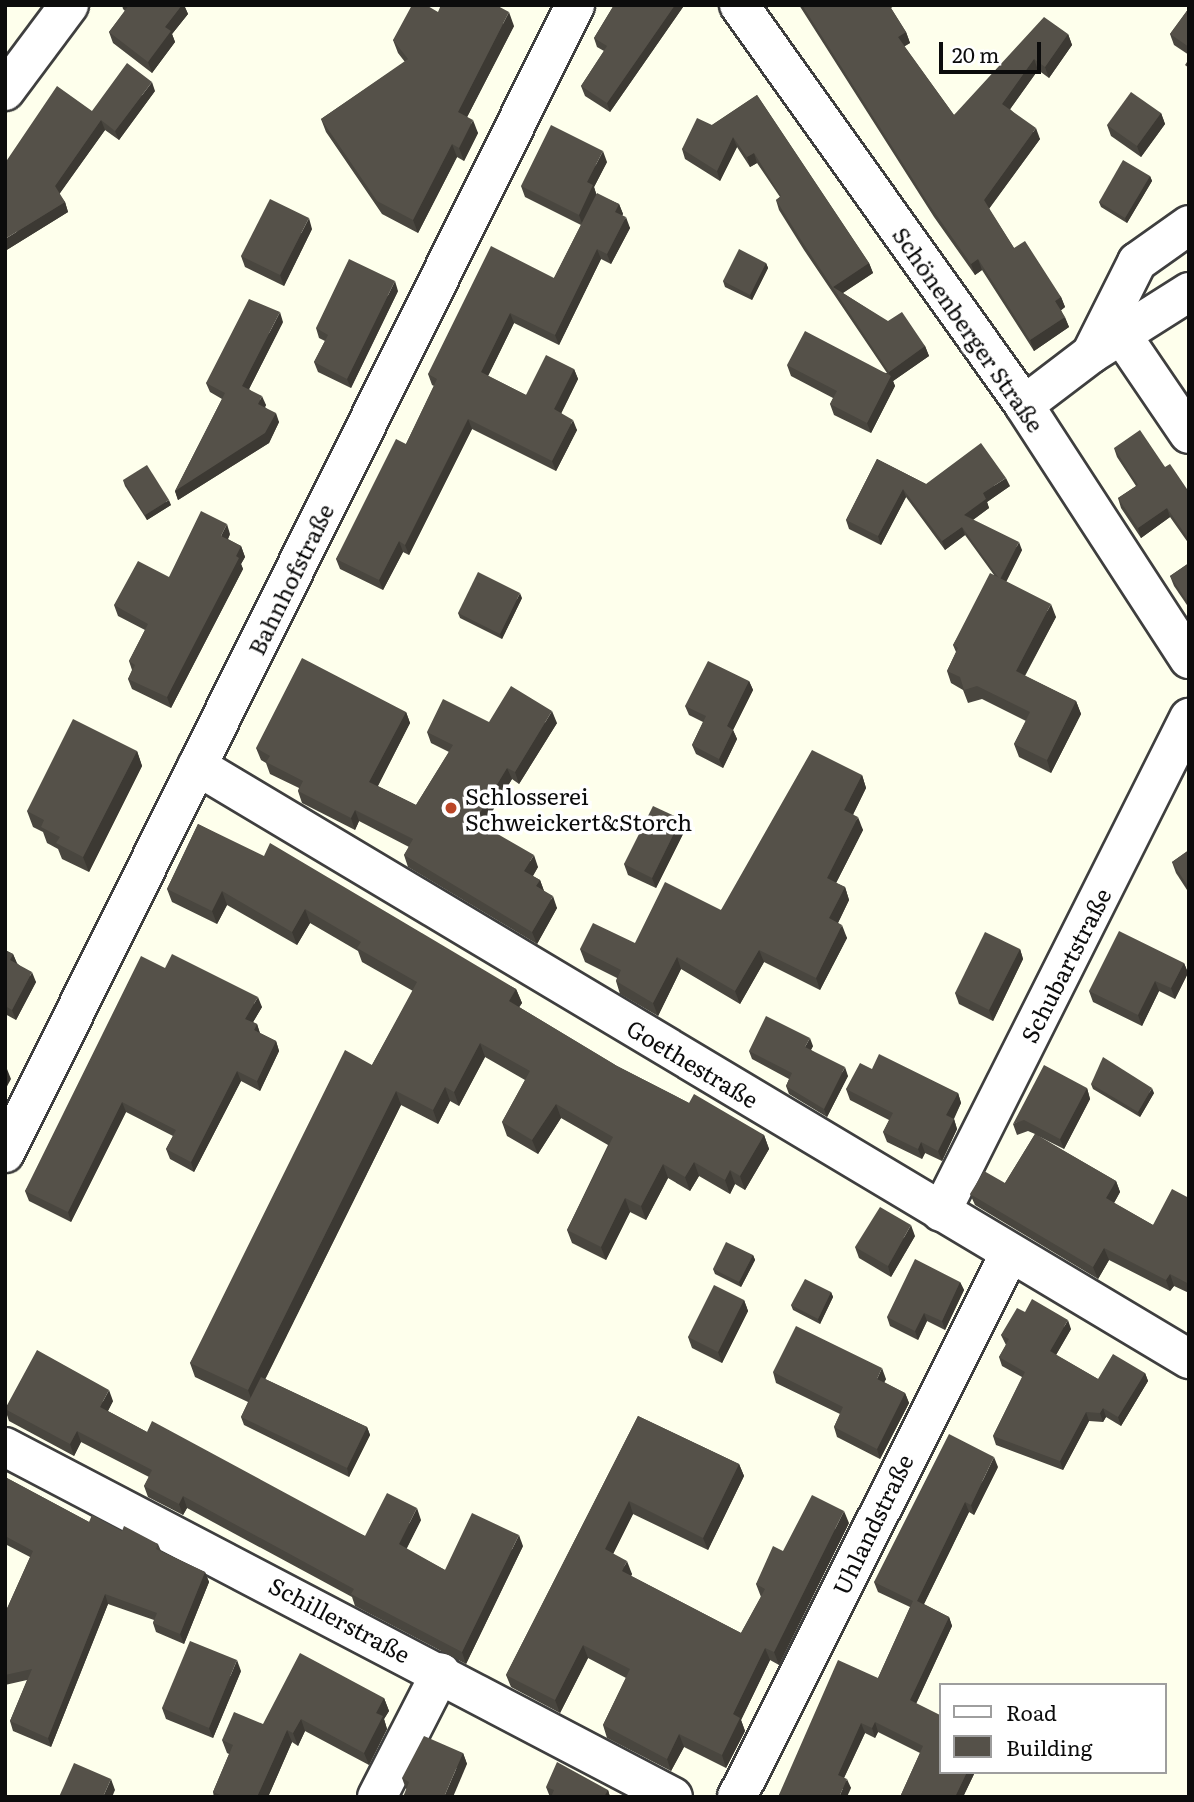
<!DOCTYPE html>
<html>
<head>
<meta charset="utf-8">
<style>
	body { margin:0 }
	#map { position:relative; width:1194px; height:1802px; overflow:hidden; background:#feffec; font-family:Literata,serif }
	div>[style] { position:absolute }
	.roads { filter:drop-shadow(2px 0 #3f3f3f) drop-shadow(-2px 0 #3f3f3f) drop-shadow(0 2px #3f3f3f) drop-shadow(0 -2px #3f3f3f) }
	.minor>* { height:38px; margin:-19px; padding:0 19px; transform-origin:19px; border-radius:19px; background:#fff }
	.wall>* { inset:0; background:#49463f }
	.shaded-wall>* { inset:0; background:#3c3933 }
	.building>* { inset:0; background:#555149 }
	.dots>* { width:19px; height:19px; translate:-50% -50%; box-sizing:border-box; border:4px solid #fff; border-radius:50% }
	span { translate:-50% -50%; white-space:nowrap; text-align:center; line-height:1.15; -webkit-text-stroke:7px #fff; paint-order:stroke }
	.street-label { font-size:23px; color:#0c0c0c }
	.poi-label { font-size:23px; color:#0c0c0c }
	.left { translate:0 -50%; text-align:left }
	.frame { position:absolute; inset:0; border:7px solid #0c0c0c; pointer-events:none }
	.legend { position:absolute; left:939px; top:1683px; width:228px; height:91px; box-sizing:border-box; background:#fff; border:2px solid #9e9e9e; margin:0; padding:9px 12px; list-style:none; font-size:21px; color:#0c0c0c }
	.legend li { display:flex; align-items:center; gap:14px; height:35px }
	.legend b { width:35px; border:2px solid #9e9e9e }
	.scale { position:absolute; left:939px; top:42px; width:102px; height:32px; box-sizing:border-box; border:4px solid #0c0c0c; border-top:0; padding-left:9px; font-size:21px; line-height:24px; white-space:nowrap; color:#0c0c0c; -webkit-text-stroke:5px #fff; paint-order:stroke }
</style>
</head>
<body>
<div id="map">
	<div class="roads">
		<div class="minor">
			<div style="left:739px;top:5px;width:491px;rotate:54.5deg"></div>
			<div style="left:1024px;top:405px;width:303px;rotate:57deg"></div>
			<div style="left:5px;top:91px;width:107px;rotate:-53.3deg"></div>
			<div style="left:1123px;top:337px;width:117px;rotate:55.8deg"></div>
			<div style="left:1091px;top:354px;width:103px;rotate:-63.4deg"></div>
			<div style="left:1137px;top:262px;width:64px;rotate:-35.4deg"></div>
			<div style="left:1024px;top:405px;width:84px;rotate:-37.3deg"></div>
			<div style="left:1091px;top:354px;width:116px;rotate:-32.3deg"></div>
			<div style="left:197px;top:766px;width:1156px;rotate:30.87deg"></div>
			<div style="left:5px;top:1153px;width:1282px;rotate:-63.59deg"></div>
			<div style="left:941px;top:1212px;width:553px;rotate:-63.34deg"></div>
			<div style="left:5px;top:1447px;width:754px;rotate:27.65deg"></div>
			<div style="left:377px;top:1797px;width:140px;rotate:-62.9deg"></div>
			<div style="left:737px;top:1797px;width:609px;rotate:-63.35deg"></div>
		</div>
	</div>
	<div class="wall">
		<div style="clip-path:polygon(122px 5px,184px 5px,188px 14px,172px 34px,175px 42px,152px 73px,113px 43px,109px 32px,125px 11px,123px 9px)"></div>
		<div style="clip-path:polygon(614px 5px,682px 5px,683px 7px,610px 112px,585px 96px,581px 86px,604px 51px,597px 47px,594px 38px)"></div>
		<div style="clip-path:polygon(799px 5px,895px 5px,891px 8px,906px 32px,910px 43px,904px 46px,954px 115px,1068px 34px,1072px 45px,1049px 78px,1038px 70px,1010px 109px,1040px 139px,989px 209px,1014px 248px,1061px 297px,1065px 307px,1061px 310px,1069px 327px,1034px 351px,982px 270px,975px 275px,934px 217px)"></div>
		<div style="clip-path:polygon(1189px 8px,1189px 55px,1174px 45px,1170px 34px)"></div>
		<div style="clip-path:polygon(438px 12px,514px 26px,467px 117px,478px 133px,464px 161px,457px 157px,418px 233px,382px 214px,326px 132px,321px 119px,405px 62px,398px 53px,393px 40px)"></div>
		<div style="clip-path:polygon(155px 91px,119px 140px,105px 130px,59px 194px,65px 202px,68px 212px,5px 251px,92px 111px)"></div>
		<div style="clip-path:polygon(757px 95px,869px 263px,873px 273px,843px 293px,925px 346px,929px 356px,893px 381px,895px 386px,871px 433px,834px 415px,830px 404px,833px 398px,791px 376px,787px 365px,887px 373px,804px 250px,779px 210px,776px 200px,780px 197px,757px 163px,750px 167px,737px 147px,720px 181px,685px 159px,682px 149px,712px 125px)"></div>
		<div style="clip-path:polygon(1161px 113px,1165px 124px,1141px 157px,1111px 136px,1107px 125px)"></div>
		<div style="clip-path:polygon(607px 162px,594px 187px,596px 194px,619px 204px,623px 214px,622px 215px,630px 228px,611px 264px,601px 259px,559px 345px,514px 323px,488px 376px,526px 395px,574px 369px,578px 379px,561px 413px,577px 430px,556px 471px,472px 429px,409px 555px,403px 552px,383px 590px,340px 569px,336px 559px,406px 444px,434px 386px,432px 385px,428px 374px,554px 278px,581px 225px,525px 197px,521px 186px)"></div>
		<div style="clip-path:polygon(1150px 176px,1152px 181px,1127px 223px,1101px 207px,1099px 202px)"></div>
		<div style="clip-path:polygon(312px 229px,284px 286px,245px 267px,241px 256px)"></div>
		<div style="clip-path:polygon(766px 263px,768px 268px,752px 300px,725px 287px,723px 281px)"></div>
		<div style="clip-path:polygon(398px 291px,351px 388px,318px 372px,314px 362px,325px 341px,319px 338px,316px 328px)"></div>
		<div style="clip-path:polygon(283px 322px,249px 389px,266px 405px,265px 407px,279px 422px,269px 443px,178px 500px,175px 491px,222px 399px,210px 392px,206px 383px)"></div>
		<div style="clip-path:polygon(1114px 448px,1165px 467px,1189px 492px,1189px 544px,1170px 517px,1141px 538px,1121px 508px,1118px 498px,1136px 486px,1117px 457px)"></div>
		<div style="clip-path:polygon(877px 459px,926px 484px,1010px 486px,987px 502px,989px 508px,973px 520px,1022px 550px,1006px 582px,1056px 617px,1025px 676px,1076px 701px,1081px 714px,1051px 773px,1019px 757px,1014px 744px,1026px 721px,982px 699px,968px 703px,963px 690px,951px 683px,947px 671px,956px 652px,953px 645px,994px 575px,965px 535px,945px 550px,906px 497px,881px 545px,849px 529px,846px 520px)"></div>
		<div style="clip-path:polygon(123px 480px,171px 505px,147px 520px,125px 486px)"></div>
		<div style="clip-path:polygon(230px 534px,228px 539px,241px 546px,245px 557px,241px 564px,243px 569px,171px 708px,132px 689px,128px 679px,132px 670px,129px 661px,145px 630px,118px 616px,114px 605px,169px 577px)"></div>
		<div style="clip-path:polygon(1189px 563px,1189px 608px,1174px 586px,1170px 576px)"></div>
		<div style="clip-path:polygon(522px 598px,502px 639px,460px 618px,458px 613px)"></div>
		<div style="clip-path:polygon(749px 681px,753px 690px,733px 730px,737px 739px,723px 768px,696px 754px,692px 745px,703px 722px,689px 715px,685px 706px)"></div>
		<div style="clip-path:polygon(406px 712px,410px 723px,378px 786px,416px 805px,449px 752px,431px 743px,427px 732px,489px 722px,557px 723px,519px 784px,512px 779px,483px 826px,538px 867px,533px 876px,540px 880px,544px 891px,557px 908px,537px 944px,408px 867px,404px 855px,409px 847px,359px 821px,355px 830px,302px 803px,298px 791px,299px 788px,270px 774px,266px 763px,261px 760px,256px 748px)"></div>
		<div style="clip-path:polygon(137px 751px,142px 766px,89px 872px,62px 859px,58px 849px,47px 843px,43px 832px,33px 827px,27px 811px)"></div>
		<div style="clip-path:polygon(862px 775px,866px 788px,853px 814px,863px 830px,836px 883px,845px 887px,849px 900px,838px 923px,847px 938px,820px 990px,764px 962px,740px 1004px,681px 969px,658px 1016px,620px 994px,616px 981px,617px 978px,585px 962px,580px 949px,635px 943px,721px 910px)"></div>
		<div style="clip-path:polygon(681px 819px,685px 830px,656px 888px,628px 875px,624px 864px)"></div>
		<div style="clip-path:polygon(198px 824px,516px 989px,522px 1003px,519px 1007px,617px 1066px,689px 1103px,764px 1135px,769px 1149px,745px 1190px,735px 1184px,730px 1194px,699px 1176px,690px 1191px,668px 1178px,646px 1220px,630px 1212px,606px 1260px,572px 1243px,567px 1230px,608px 1145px,561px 1118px,538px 1154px,507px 1136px,502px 1122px,525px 1080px,485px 1057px,459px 1106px,450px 1101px,438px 1124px,401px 1105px,265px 1379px,367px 1427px,370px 1435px,349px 1477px,244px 1425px,241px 1417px,248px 1402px,195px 1377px,190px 1363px,372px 1065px,413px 991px,362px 962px,358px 951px,310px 923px,297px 945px,227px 905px,217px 924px,172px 902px,167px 889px)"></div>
		<div style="clip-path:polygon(1189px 850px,1189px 893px,1176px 873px,1172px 862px)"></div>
		<div style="clip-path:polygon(1020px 949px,1023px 959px,993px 1021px,959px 1004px,955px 993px)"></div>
		<div style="clip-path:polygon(5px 950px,13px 954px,17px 963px,36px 982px,16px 1020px,5px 1014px)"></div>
		<div style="clip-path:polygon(1184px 963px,1188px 973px,1175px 999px,1159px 991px,1142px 1026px,1093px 1002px,1089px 991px)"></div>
		<div style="clip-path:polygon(165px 968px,262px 1007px,253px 1022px,257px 1024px,260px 1033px,276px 1041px,279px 1051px,260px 1091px,241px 1081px,194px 1172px,170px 1159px,166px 1149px,173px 1136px,126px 1112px,71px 1222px,29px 1201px,25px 1191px)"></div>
		<div style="clip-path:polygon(813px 1046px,811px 1050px,848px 1076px,827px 1117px,789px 1094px,786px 1086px,789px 1079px,752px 1059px,749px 1051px)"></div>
		<div style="clip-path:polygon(872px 1069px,958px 1093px,961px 1103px,954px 1119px,957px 1129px,942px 1161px,925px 1153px,922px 1159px,887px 1142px,883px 1132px,889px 1120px,850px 1100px,846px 1089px)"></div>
		<div style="clip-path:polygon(1091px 1084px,1154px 1093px,1140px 1117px,1093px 1089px)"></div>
		<div style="clip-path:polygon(1087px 1088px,1090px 1099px,1064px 1149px,1038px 1136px,1116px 1181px,1120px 1192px,1114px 1203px,1153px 1225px,1189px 1198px,1189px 1293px,1174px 1286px,1170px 1291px,1109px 1260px,1098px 1279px,975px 1205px,970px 1194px,1005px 1183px,1035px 1134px,1028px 1131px,1017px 1135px,1013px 1124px)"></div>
		<div style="clip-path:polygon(915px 1236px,891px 1277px,859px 1258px,855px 1247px)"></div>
		<div style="clip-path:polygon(753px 1255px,755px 1260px,741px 1287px,715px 1274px,713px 1269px)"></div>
		<div style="clip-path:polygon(960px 1282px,964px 1290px,945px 1330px,927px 1321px,918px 1340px,890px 1326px,887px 1317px)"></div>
		<div style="clip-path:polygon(831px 1292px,833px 1297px,820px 1324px,793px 1310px,791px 1305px)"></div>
		<div style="clip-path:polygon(744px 1300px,748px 1311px,722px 1363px,692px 1348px,688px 1337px)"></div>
		<div style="clip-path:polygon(1025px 1312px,1071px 1329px,1056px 1355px,1098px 1379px,1145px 1373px,1148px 1381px,1121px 1426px,1106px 1417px,1103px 1422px,1089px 1421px,1063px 1470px,996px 1445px,993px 1436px,1022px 1377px,1002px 1366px,999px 1357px,1006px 1345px,1001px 1335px)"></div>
		<div style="clip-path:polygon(773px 1372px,886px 1379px,884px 1382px,905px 1393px,909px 1403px,880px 1459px,837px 1437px,834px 1427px,840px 1414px,776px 1383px)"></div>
		<div style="clip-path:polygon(113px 1401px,108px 1411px,147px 1432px,365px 1536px,421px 1520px,406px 1549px,445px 1570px,523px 1546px,466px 1664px,355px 1606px,352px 1597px,187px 1508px,183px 1515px,148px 1497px,144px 1486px,149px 1477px,81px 1442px,74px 1456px,9px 1421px,5px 1409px)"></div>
		<div style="clip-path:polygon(638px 1416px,739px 1464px,744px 1476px,708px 1550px,633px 1514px,613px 1554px,632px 1574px,631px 1576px,741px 1633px,761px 1597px,756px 1584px,783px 1551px,849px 1523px,779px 1665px,770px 1660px,741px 1720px,745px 1731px,726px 1768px,684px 1747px,671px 1771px,607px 1738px,603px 1725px,626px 1678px,588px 1658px,560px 1713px,511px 1687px,506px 1675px)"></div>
		<div style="clip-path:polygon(998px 1467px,974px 1515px,969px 1512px,924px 1604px,949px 1617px,952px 1626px,916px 1704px,940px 1772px,975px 1772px,963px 1797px,900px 1797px,920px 1753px,878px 1732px,875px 1738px,865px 1733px,844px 1778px,851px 1788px,778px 1797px,878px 1678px,910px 1607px,878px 1592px,874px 1582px)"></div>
		<div style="clip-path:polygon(5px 1477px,89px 1522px,122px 1531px,158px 1544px,161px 1551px,205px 1572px,209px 1582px,184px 1644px,156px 1632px,153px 1623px,154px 1620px,108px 1604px,51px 1747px,13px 1731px,10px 1721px,27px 1680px,5px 1685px,5px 1613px,30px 1557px,5px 1544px)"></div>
		<div style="clip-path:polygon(241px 1671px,213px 1738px,166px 1719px,162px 1708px)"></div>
		<div style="clip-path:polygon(384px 1698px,389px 1711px,384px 1719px,387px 1729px,369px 1765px,305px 1731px,298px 1746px,292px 1742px,268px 1797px,214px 1797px,213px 1792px,229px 1754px,227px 1753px,222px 1740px,263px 1724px)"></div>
		<div style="clip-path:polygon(463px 1753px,467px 1764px,406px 1789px,402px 1778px)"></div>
		<div style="clip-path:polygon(546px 1787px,608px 1790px,610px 1797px,550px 1797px)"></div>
	</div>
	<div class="shaded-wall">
		<div style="clip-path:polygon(182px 5px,184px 5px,188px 14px,172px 34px,175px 42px,152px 73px,148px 62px,165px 27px)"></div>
		<div style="clip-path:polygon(675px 5px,682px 5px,683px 7px,610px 112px,607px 103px)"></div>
		<div style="clip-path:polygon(509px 12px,514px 26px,463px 125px,458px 112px)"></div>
		<div style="clip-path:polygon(906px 32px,910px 43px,902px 48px,898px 37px)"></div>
		<div style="clip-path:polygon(1068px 34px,1072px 45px,1049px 78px,1045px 67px)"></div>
		<div style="clip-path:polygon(1034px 59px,1038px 70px,1006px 115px,1002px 104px)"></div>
		<div style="clip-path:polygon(152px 82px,155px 91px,119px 140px,115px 131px)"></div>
		<div style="clip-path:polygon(1161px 113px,1165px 124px,1141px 157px,1137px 146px)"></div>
		<div style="clip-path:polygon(101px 120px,105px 130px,58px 196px,55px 186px)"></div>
		<div style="clip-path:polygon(473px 120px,478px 133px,464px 161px,459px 148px)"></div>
		<div style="clip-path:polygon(1036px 128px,1040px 139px,987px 211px,984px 200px)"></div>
		<div style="clip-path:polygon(733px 137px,737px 147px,720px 181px,717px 171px)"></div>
		<div style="clip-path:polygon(452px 144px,457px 157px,418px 233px,413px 220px)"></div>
		<div style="clip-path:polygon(603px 151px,607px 162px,594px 187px,597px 196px,583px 226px,579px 215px,587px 182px)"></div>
		<div style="clip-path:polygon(754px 153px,757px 163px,750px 167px,747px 157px)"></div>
		<div style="clip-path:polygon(1150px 176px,1152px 181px,1127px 223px,1125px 218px)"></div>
		<div style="clip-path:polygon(65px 202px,68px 212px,5px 251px,5px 239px)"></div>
		<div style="clip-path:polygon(619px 204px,623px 214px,619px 222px,615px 212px)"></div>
		<div style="clip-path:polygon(626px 217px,630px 228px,611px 264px,607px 254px)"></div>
		<div style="clip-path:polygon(309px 218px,312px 229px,284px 286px,280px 275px)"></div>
		<div style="clip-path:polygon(597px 249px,601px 259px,559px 345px,555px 335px)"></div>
		<div style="clip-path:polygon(978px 259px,982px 270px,975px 275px,971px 264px)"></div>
		<div style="clip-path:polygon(766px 263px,768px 268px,752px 300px,750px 295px)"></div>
		<div style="clip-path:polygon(869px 263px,873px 273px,838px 296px,833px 287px)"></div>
		<div style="clip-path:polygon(395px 281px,398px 291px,351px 388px,347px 379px)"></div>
		<div style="clip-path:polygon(1061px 297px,1065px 307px,1059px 312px,1055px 301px)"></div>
		<div style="clip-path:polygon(280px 312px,283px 322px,246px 395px,242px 386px)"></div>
		<div style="clip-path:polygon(510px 313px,514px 323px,485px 382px,481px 372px)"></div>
		<div style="clip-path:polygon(1065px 317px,1069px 327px,1034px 351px,1030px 340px)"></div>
		<div style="clip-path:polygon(925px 346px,929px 356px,893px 381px,895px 386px,871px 433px,867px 423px,890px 377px,889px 372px)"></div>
		<div style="clip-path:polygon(574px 369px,578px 379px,558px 420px,554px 409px)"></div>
		<div style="clip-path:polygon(262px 396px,266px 405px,262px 413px,258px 404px)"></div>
		<div style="clip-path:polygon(276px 413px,279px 422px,269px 443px,178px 500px,175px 491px)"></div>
		<div style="clip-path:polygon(468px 419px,472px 429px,409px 555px,405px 545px)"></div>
		<div style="clip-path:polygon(573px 420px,577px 430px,556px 471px,552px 461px)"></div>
		<div style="clip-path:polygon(1006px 478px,1010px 486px,987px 502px,989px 508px,967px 524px,964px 515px,983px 493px)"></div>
		<div style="clip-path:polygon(903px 489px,906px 497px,881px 545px,878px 536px)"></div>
		<div style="clip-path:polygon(169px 500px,171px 505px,147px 520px,145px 515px)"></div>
		<div style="clip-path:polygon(1167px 508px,1170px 517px,1141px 538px,1138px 528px)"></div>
		<div style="clip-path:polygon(227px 524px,230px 534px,225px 546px,221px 536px)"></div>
		<div style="clip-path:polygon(962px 527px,965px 535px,945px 550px,942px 541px)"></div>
		<div style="clip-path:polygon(399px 541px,403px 552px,383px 590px,379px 580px)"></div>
		<div style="clip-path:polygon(1019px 542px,1022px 550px,1003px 588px,1000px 580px)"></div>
		<div style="clip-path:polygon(241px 546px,245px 557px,241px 564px,243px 569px,171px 708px,167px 697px)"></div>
		<div style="clip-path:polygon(520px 593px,522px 598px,502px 639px,500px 634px)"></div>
		<div style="clip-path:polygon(1051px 604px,1056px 617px,1020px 684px,1016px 671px)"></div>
		<div style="clip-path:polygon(749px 681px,753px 690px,730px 736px,727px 726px)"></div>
		<div style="clip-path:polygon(1076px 701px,1081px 714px,1051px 773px,1047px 760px)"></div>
		<div style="clip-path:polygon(552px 711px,557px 723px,519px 784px,515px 772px)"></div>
		<div style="clip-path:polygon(406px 712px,410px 723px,374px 793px,369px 782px)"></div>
		<div style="clip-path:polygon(733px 730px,737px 739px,723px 768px,719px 759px)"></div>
		<div style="clip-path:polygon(137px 751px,142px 766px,89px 872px,83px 857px)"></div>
		<div style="clip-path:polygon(507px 768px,512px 779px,479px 833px,475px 821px)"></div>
		<div style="clip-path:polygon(862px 775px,866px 788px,849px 823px,844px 810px)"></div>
		<div style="clip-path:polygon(355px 810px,359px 821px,355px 830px,351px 818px)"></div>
		<div style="clip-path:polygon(858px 817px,863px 830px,832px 891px,827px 878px)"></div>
		<div style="clip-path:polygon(681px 819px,685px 830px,656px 888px,652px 878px)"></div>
		<div style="clip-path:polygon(534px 855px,538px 867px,529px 882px,524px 871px)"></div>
		<div style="clip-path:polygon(540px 880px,544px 891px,536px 886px)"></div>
		<div style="clip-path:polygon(845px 887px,849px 900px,834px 931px,829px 918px)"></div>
		<div style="clip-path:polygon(222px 891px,227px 905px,217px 924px,212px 911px)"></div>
		<div style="clip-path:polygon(553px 896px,557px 908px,537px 944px,532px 932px)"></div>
		<div style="clip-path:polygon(305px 909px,310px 923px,297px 945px,292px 932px)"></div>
		<div style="clip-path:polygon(842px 925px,847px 938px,820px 990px,816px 978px)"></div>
		<div style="clip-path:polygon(1020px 949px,1023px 959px,993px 1021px,989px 1010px)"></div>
		<div style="clip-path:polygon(759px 950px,764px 962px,740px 1004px,735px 991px)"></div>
		<div style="clip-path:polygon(13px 954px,17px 964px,10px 960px)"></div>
		<div style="clip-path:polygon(677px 957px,681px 969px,658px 1016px,653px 1003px)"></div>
		<div style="clip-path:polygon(1184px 963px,1188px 973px,1175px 999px,1171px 988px)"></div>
		<div style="clip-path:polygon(32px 972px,36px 982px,16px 1020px,12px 1010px)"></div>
		<div style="clip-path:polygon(1155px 981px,1159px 991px,1142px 1026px,1138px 1015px)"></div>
		<div style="clip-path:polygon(516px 989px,522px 1003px,514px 1015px,509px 1001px)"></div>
		<div style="clip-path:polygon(258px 997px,262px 1007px,249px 1029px,245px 1019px)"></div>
		<div style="clip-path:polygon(257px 1024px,260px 1034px,254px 1030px)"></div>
		<div style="clip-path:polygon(810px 1038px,813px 1046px,808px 1055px,805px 1047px)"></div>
		<div style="clip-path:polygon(276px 1041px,279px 1051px,260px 1091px,257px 1081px)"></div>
		<div style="clip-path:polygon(480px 1043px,485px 1057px,459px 1106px,454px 1092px)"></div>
		<div style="clip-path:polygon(845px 1067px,848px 1076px,827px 1117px,824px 1109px)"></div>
		<div style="clip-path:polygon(7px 1069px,11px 1079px,5px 1090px,5px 1073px)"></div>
		<div style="clip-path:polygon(237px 1071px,241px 1081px,194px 1172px,191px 1162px)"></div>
		<div style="clip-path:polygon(445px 1087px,450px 1101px,438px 1124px,433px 1110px)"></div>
		<div style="clip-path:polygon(1087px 1088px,1090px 1099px,1064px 1149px,1060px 1139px)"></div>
		<div style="clip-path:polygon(1152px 1088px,1154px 1093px,1140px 1117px,1138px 1112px)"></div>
		<div style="clip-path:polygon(396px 1091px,401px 1105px,253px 1404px,248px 1390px)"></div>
		<div style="clip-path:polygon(958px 1093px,961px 1103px,950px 1126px,946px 1115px)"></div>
		<div style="clip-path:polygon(122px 1102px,126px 1112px,71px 1222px,68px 1212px)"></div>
		<div style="clip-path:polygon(556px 1104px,561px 1118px,538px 1154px,532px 1140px)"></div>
		<div style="clip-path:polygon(954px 1119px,957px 1129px,942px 1161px,938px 1151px)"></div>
		<div style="clip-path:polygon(764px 1135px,769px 1149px,745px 1190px,740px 1176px)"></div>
		<div style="clip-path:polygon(921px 1142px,925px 1153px,922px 1159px,918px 1149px)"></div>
		<div style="clip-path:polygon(694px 1162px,699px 1176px,690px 1191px,685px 1177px)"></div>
		<div style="clip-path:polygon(663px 1164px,668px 1178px,646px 1220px,641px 1206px)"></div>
		<div style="clip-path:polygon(730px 1170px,735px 1184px,730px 1194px,725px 1180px)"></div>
		<div style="clip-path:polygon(1116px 1181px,1120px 1192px,1110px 1210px,1106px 1198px)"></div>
		<div style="clip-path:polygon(625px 1198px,630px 1212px,606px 1260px,601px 1247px)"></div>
		<div style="clip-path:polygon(911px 1225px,915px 1236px,891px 1277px,888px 1266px)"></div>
		<div style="clip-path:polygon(1104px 1248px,1109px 1260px,1098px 1279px,1093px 1267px)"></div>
		<div style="clip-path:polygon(753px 1255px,755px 1260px,741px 1287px,739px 1282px)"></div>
		<div style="clip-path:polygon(1170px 1274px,1174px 1286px,1170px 1291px,1166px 1280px)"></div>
		<div style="clip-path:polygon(960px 1282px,964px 1290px,945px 1330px,942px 1321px)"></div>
		<div style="clip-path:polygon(831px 1292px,833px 1297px,820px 1324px,818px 1319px)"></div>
		<div style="clip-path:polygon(744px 1300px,748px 1311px,722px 1363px,718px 1352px)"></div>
		<div style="clip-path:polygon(924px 1313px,927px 1321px,918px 1340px,915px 1331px)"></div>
		<div style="clip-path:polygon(1068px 1320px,1071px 1329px,1053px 1360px,1050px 1351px)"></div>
		<div style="clip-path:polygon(882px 1368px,886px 1379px,881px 1389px,877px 1379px)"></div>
		<div style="clip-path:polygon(1145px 1373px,1148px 1381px,1121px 1426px,1118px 1417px)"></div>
		<div style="clip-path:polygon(109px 1390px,113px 1401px,104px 1418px,100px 1407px)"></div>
		<div style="clip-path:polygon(905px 1393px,909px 1403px,880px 1459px,877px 1449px)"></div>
		<div style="clip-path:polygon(1103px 1408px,1106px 1417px,1103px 1422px,1100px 1413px)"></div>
		<div style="clip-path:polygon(1086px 1412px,1089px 1421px,1063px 1470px,1060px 1461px)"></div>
		<div style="clip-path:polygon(367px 1427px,370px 1435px,349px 1477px,347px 1468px)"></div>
		<div style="clip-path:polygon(77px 1431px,81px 1442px,74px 1456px,70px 1444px)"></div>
		<div style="clip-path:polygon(994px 1457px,998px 1467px,974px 1515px,971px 1505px)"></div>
		<div style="clip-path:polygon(739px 1464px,744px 1476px,708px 1550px,703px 1538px)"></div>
		<div style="clip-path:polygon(183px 1496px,187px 1508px,183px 1515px,179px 1504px)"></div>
		<div style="clip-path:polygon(629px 1501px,633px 1514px,609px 1562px,605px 1549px)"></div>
		<div style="clip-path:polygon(965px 1502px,969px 1512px,921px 1610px,917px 1601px)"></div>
		<div style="clip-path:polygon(417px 1508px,421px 1520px,403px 1556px,399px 1544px)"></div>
		<div style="clip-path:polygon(844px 1511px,849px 1523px,779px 1665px,774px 1652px)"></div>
		<div style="clip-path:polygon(519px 1535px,523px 1546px,466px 1664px,462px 1652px)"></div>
		<div style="clip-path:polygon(627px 1561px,632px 1574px,627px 1584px,622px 1571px)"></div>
		<div style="clip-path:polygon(205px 1572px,209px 1582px,184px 1644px,180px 1634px)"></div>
		<div style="clip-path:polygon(105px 1594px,108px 1604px,51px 1747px,48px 1738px)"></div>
		<div style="clip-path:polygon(949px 1617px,952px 1626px,913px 1710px,910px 1700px)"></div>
		<div style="clip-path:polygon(583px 1645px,588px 1658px,560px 1713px,555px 1700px)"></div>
		<div style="clip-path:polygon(765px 1648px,770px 1660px,741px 1720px,745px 1731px,726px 1768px,722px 1755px,733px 1714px)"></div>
		<div style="clip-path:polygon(237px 1660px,241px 1671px,213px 1738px,209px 1728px)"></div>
		<div style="clip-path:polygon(384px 1698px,389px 1711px,384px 1719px,387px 1729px,369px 1765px,364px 1753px,376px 1713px)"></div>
		<div style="clip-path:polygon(301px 1719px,305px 1731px,298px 1746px,293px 1733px)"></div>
		<div style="clip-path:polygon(875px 1722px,878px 1732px,875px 1738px,872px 1728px)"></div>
		<div style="clip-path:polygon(861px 1723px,865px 1733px,841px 1784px,838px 1775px)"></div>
		<div style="clip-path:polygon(287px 1730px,292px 1742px,268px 1797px,257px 1797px)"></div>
		<div style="clip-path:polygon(679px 1734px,684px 1747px,671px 1771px,667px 1759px)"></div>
		<div style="clip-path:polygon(463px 1753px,467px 1764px,453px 1797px,444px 1797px)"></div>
		<div style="clip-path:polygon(967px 1772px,975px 1772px,963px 1797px,956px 1797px,956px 1795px)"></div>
		<div style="clip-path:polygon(111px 1779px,115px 1790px,112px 1797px,103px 1797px)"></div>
		<div style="clip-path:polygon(847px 1779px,851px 1788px,847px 1797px,841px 1797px,840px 1795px)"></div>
		<div style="clip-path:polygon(608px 1790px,610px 1797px,604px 1797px)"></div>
	</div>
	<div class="building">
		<div style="clip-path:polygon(129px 5px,182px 5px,165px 27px,171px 31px,148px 62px,109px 32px)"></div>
		<div style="clip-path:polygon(412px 5px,426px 5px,438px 12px,441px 5px,496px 5px,509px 12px,458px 112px,473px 120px,459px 148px,452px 144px,413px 220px,377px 201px,321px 119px,408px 59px,393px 40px)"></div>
		<div style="clip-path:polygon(614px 5px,675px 5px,607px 103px,581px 86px,607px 46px,594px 38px)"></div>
		<div style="clip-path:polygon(802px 5px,889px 5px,906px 32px,898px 37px,954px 115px,1044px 17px,1068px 34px,1045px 67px,1034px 59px,1002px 104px,1036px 128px,984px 200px,1014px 248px,1025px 241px,1061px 297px,1055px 301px,1065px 317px,1030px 340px,978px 259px,971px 264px,930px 206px)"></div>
		<div style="clip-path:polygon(1189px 8px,1189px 47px,1170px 34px)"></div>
		<div style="clip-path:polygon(1189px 59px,1189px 68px,1185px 65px)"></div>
		<div style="clip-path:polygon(127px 63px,152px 82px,115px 131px,101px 120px,55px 186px,65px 202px,5px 239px,5px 163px,57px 86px,92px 111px)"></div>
		<div style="clip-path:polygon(1131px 92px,1161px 113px,1137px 146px,1107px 125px)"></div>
		<div style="clip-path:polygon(757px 95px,869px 263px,833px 287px,888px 321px,902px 312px,925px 346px,889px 372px,801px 240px,776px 200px,781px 196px,754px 153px,747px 157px,733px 137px,717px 171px,682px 149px,697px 118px,712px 125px)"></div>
		<div style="clip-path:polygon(551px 125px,603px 151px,587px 182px,593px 185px,579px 215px,521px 186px)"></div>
		<div style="clip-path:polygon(1123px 160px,1150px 176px,1125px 218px,1099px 202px)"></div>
		<div style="clip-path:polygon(597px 193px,619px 204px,615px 212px,626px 217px,607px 254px,597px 249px,555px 335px,510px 313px,481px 372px,526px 395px,546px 355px,574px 369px,554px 409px,573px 420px,552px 461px,468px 419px,405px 545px,399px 541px,379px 580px,336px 559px,396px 439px,406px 444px,437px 379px,428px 374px,491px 246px,554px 278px)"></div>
		<div style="clip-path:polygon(270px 199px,309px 218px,280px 275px,241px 256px)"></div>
		<div style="clip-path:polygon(739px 249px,766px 263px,750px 295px,723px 281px)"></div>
		<div style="clip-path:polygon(349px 259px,395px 281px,347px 379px,314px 362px,328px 335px,316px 328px)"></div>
		<div style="clip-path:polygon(249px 299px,280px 312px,242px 386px,262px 396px,258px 404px,276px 413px,265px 433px,175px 491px,225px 393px,206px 383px)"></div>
		<div style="clip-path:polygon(805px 331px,891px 376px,867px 423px,830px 404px,837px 391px,787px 365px)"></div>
		<div style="clip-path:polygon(1140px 430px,1165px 467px,1170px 464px,1189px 492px,1189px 540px,1167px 508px,1138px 528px,1118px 498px,1138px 485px,1114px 448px)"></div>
		<div style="clip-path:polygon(981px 443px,1006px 478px,983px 493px,986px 499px,964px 515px,1019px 542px,1000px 579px,998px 577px,962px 527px,942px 541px,903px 489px,878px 536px,846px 520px,877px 459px,926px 484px)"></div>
		<div style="clip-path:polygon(147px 465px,169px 500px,145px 515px,123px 480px)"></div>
		<div style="clip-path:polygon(201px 511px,227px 524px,221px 536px,241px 546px,236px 556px,239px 558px,167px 697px,128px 679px,135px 665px,129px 661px,148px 624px,114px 605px,138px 561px,169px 577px)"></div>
		<div style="clip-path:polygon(1189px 563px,1189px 604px,1170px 576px)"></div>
		<div style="clip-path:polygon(478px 572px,520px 593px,500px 634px,458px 613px)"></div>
		<div style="clip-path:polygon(990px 573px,1051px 604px,1016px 671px,1076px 701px,1047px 760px,1014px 744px,1030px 712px,977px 686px,964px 690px,960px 677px,947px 671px,958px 648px,953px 645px)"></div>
		<div style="clip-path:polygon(302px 658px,406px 712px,369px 782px,416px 805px,453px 745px,427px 732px,443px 699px,489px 722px,511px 686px,552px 711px,515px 772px,507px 768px,475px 821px,534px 855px,524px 871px,540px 880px,536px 886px,553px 896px,532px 932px,404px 855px,413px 839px,355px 810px,351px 818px,298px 791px,303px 781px,266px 762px,270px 756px,256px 748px)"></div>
		<div style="clip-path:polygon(708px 661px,749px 681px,727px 726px,733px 730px,719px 759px,692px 745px,706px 716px,685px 706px)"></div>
		<div style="clip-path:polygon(73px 719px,137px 751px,83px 857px,56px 843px,60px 837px,41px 827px,44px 820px,27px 811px)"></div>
		<div style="clip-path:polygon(812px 750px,862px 775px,844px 810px,858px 817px,827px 878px,845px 887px,829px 918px,842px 925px,816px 978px,759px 950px,735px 991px,677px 957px,653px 1003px,616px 981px,621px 970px,580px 949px,593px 923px,635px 943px,665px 882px,721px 910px)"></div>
		<div style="clip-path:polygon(653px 806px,681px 819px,652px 878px,624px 864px)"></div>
		<div style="clip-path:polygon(198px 824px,264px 856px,270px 843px,516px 989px,509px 1001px,617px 1066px,689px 1103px,694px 1094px,764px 1135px,740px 1176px,730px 1170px,725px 1180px,694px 1162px,685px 1177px,663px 1164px,641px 1206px,625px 1198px,601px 1247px,567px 1230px,613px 1137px,556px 1104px,532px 1140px,502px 1122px,530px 1071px,480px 1043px,454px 1092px,445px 1087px,433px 1110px,396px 1091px,248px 1390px,190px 1363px,345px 1050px,372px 1065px,417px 982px,357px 948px,361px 942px,305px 909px,292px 932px,222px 891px,212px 911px,167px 889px)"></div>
		<div style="clip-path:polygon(1189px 850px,1189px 888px,1172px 862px)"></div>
		<div style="clip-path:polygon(1119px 931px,1184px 963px,1171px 988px,1155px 981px,1138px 1015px,1089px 991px)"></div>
		<div style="clip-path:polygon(985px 932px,1020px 949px,989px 1010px,955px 993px)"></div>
		<div style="clip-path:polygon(5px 950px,13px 954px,10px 960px,32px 972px,12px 1010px,5px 1006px)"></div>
		<div style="clip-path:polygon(172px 954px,258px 997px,245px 1019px,257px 1024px,254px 1030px,276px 1041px,257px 1081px,237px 1071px,191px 1162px,166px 1149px,176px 1130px,122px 1102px,68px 1212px,25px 1191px,141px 956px,165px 968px)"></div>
		<div style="clip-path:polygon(766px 1016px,810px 1038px,805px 1047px,845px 1067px,824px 1109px,786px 1086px,792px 1073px,749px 1051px)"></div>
		<div style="clip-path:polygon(879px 1054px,958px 1093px,946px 1115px,954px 1119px,938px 1151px,921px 1142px,918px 1149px,883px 1132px,893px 1113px,846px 1089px,860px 1063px,872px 1069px)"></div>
		<div style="clip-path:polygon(1103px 1057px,1152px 1088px,1138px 1112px,1091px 1084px)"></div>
		<div style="clip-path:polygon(1044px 1065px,1087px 1088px,1060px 1139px,1024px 1120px,1013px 1124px)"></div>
		<div style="clip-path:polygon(1035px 1134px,1116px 1181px,1106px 1198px,1153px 1225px,1172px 1189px,1189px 1198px,1189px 1284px,1170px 1274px,1166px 1280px,1104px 1248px,1093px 1267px,970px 1194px,984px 1171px,1005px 1183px)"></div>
		<div style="clip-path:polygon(880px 1207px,911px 1225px,888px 1266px,855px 1247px)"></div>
		<div style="clip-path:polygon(726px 1242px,753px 1255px,739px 1282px,713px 1269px)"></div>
		<div style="clip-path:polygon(915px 1259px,960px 1282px,942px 1321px,924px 1313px,915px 1331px,887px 1317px)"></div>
		<div style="clip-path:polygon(805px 1279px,831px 1292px,818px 1319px,791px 1305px)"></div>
		<div style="clip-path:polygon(714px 1285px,744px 1300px,718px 1352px,688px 1337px)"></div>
		<div style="clip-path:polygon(1032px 1299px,1068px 1320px,1050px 1351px,1098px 1379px,1113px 1354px,1145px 1373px,1118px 1417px,1103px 1408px,1100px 1413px,1086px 1412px,1060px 1461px,993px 1436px,1025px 1372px,999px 1357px,1009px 1339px,1001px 1335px,1017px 1308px,1025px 1312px)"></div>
		<div style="clip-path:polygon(796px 1326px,882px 1368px,877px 1379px,905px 1393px,877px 1449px,834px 1427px,843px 1407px,773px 1372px)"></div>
		<div style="clip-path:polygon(37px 1350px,109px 1390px,100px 1407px,147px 1432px,152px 1421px,365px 1536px,387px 1493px,417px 1508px,399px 1544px,445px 1570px,472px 1513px,519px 1535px,462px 1652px,351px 1594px,354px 1589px,183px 1496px,179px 1504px,144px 1486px,152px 1470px,77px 1431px,70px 1444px,5px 1409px)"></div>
		<div style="clip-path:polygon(261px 1377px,367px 1427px,347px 1468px,241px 1417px)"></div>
		<div style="clip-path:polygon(638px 1416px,739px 1464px,703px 1538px,629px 1501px,605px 1549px,627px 1561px,622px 1571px,741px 1633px,765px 1589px,756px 1584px,773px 1546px,783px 1551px,812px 1495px,844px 1511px,774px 1652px,765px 1648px,733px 1714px,740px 1718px,722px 1755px,679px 1734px,667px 1759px,603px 1725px,630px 1669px,583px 1645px,555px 1700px,506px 1675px)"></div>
		<div style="clip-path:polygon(949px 1434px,994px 1457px,971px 1505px,965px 1502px,917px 1601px,949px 1617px,910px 1700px,940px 1715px,940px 1772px,967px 1772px,956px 1795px,959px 1797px,900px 1797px,923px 1746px,875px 1722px,872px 1728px,861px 1723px,838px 1775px,847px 1779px,840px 1795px,844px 1797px,778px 1797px,838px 1660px,878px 1678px,913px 1601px,874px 1582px)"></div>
		<div style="clip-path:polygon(5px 1477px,89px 1522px,92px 1515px,122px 1531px,124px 1526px,158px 1544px,156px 1549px,205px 1572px,180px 1634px,153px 1623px,157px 1613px,105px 1594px,48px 1738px,10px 1721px,32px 1669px,5px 1675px,5px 1613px,33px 1551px,5px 1536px)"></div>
		<div style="clip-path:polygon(190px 1641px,237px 1660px,209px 1728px,162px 1708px)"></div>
		<div style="clip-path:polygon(300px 1653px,384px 1698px,376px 1713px,383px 1716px,364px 1753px,301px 1719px,293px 1733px,287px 1730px,257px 1797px,224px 1797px,213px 1792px,233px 1745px,222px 1740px,234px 1712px,263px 1724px)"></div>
		<div style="clip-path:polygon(424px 1736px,463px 1753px,444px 1797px,403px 1797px,409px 1782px,402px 1778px)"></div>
		<div style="clip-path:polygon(557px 1762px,608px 1790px,604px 1797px,551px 1797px,554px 1790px,546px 1787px)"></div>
		<div style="clip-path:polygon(74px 1763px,111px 1779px,103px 1797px,59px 1797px)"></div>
	</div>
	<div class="dots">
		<div style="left:451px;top:808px;background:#ba4627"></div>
	</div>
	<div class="street-label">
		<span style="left:969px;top:329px;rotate:55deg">Schönenberger Straße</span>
		<span style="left:290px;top:579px;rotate:-64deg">Bahnhofstraße</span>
		<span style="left:1065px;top:965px;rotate:-63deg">Schubartstraße</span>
		<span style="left:693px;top:1063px;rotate:31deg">Goethestraße</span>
		<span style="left:872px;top:1524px;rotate:-64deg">Uhlandstraße</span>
		<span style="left:340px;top:1619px;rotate:28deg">Schillerstraße</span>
	</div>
	<div class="poi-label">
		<span class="left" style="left:465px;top:808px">Schlosserei<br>Schweickert&amp;Storch</span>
	</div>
	<div class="frame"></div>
	<ul class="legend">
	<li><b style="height:9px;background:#fff"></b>Road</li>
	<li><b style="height:19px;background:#555149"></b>Building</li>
	</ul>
	<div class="scale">20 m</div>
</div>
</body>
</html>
